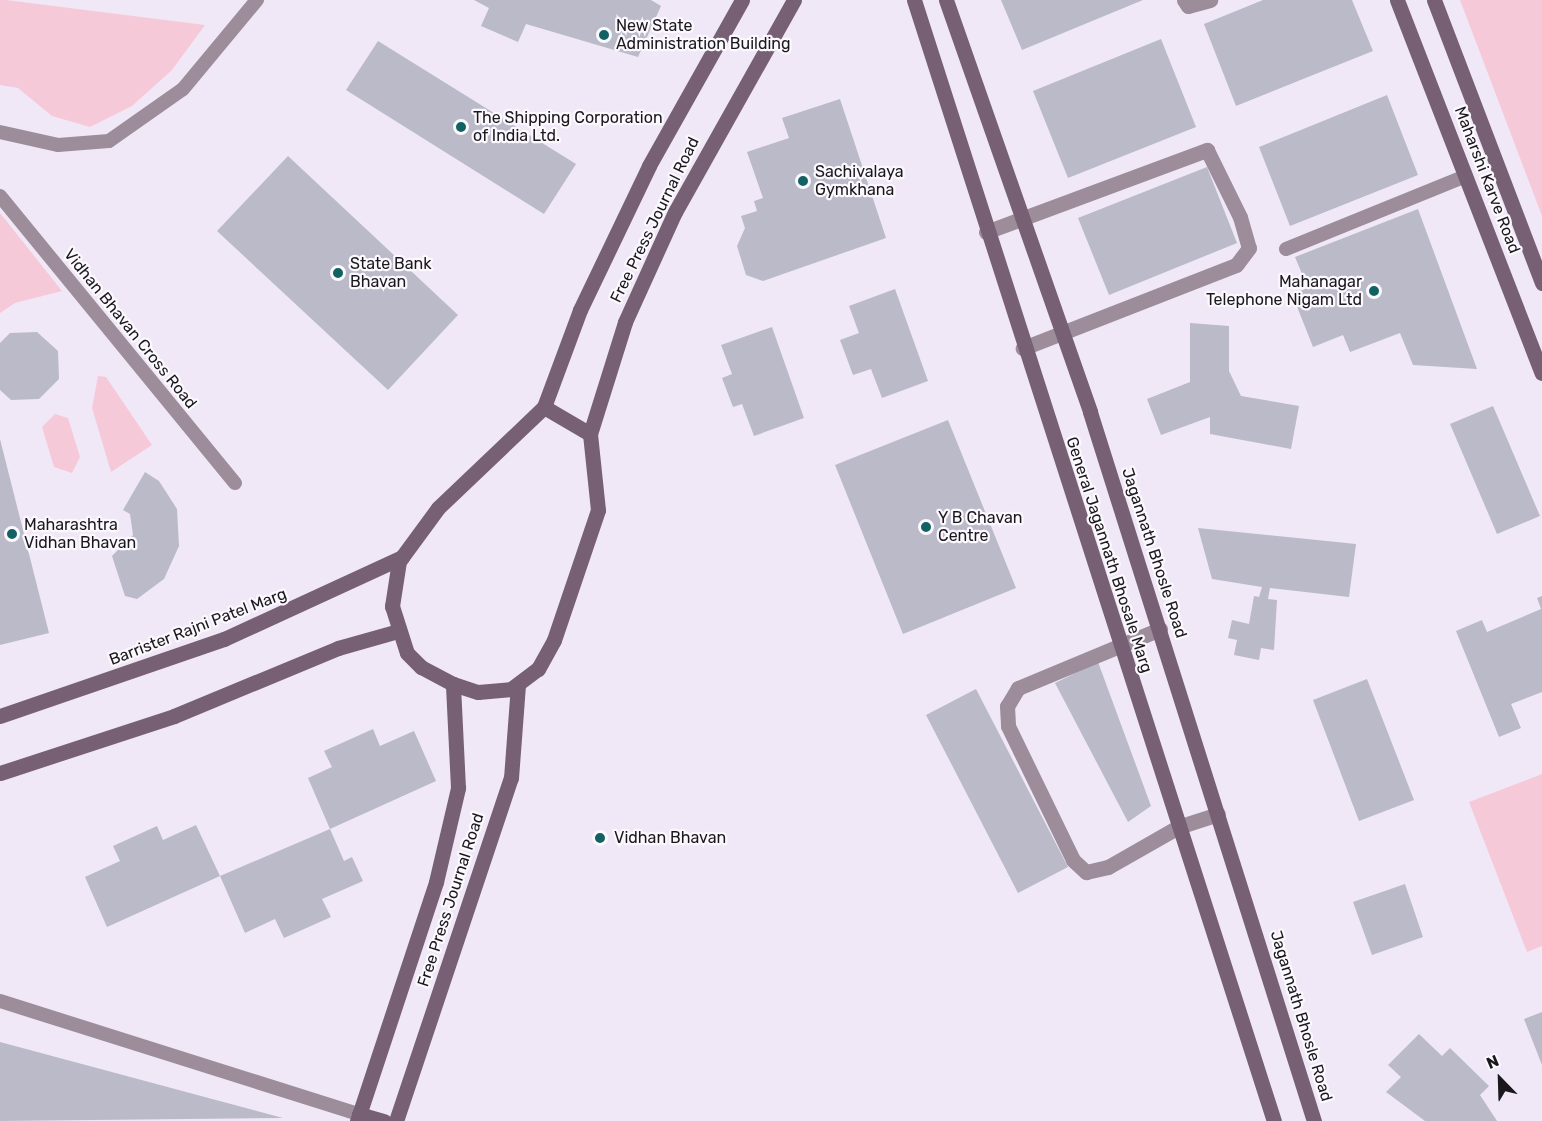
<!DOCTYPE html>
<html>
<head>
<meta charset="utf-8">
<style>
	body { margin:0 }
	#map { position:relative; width:1542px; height:1121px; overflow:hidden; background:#f0e8f7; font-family:Rubik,sans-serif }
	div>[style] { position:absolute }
	.green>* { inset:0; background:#f6c9d9 }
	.building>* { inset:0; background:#babac9 }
	.lane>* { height:14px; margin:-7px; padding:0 7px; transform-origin:7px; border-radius:7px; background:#9d8d9a }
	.street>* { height:15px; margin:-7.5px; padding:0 7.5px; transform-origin:7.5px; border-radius:7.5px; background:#9d8d9a }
	.secondary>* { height:15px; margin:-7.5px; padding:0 7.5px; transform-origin:7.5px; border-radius:7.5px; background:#776073 }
	.dots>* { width:16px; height:16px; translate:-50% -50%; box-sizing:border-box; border:3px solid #fbf8fe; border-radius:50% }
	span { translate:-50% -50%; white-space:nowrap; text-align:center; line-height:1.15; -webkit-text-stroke:4.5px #fbf8fe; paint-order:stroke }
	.poi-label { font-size:16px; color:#1b181d }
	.left { translate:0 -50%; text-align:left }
	.right { translate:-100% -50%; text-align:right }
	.street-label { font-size:16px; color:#1b181d }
	.north { position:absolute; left:1470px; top:1049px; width:60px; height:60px; -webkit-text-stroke:4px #fbf8fe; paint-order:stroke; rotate:337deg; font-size:16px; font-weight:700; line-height:24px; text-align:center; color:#1b181d }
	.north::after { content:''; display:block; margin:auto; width:21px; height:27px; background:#1b181d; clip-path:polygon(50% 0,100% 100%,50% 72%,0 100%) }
</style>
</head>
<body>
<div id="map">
	<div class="green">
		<div style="clip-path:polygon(0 0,6px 0,205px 25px,172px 70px,132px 106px,90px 127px,52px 116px,18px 88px,0 85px)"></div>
		<div style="clip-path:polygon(1460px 0,1542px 0,1542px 216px)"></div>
		<div style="clip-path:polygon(0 213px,62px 291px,15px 303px,0 313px)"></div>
		<div style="clip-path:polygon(98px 376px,106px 377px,152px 445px,111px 472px,92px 408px)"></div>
		<div style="clip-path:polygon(55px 414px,68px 418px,80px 457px,72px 473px,54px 467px,42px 427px)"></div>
		<div style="clip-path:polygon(1542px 774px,1542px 946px,1527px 952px,1469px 802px)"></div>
	</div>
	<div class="building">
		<div style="clip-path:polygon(474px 0,651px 0,661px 6px,638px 57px,526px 24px,518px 42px,481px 26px,489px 8px)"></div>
		<div style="clip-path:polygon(1001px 0,1143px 0,1022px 50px)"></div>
		<div style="clip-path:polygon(1263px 0,1352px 0,1373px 51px,1236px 106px,1204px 24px)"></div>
		<div style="clip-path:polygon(1161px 39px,1196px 127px,1068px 178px,1033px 91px)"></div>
		<div style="clip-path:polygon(378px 41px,576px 164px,544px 214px,346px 90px)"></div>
		<div style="clip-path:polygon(1387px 95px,1418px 175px,1290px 226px,1259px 147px)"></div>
		<div style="clip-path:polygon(840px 99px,886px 238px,763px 281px,746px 275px,737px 246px,745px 228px,741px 216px,757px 211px,754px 201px,763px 198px,747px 152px,789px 138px,782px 118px)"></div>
		<div style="clip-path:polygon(288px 156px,458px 315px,388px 390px,217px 231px)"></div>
		<div style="clip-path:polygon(1207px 167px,1237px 243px,1109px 295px,1078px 218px)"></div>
		<div style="clip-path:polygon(1418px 209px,1477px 369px,1413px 365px,1400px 333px,1350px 352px,1343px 335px,1313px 347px,1292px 294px,1308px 288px,1295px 257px)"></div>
		<div style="clip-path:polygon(895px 289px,928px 381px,882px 398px,871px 369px,853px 375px,840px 340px,859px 333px,849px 306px)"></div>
		<div style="clip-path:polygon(1190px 323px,1229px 326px,1229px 371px,1241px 396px,1299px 406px,1291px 449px,1210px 434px,1210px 417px,1161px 435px,1147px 399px,1190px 382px)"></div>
		<div style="clip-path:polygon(772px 327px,804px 418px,754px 436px,742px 404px,733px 407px,722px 378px,732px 374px,721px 345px)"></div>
		<div style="clip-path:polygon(37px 332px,58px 351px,59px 379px,39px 399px,11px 400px,0 390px,0 343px,10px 333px)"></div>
		<div style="clip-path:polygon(1493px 406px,1540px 516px,1497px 534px,1450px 424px)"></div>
		<div style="clip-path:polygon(948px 420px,1016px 588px,903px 634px,835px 465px)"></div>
		<div style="clip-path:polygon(0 439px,49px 633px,0 645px)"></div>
		<div style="clip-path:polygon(145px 472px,159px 481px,177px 509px,179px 546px,164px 579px,137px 599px,125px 596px,112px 556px,133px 535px,130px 514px,123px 510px)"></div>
		<div style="clip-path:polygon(1198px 528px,1356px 544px,1349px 597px,1270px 588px,1268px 599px,1277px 600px,1274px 650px,1261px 648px,1259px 660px,1234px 655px,1237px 640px,1228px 638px,1232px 620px,1249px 624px,1254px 596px,1259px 597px,1262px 587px,1212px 579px)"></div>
		<div style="clip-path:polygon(1542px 596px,1542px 692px,1511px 704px,1521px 728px,1499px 737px,1456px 631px,1482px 620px,1487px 632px,1541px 609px,1537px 598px)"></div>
		<div style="clip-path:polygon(1098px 662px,1151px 806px,1128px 822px,1055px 683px)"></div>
		<div style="clip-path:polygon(1367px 679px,1414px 800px,1359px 821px,1313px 700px)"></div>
		<div style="clip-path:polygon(976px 689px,1068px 867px,1018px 893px,926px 715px)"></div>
		<div style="clip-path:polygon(373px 729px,380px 746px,414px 731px,436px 781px,330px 829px,308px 778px,332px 767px,324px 751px)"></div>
		<div style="clip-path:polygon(196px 825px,220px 876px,330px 829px,344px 861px,352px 857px,363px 881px,322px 899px,331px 917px,284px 938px,275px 919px,245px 933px,220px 876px,107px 927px,85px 877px,120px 861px,113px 846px,157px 826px,163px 840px)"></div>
		<div style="clip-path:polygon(1405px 884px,1423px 937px,1372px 955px,1353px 902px)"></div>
		<div style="clip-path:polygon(1542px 1012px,1542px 1065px,1524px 1019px)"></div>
		<div style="clip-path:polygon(1419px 1034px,1442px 1056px,1450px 1048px,1489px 1086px,1480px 1095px,1497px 1121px,1425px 1121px,1386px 1092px,1401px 1077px,1388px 1065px)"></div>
		<div style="clip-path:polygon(0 1042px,283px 1118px,0 1121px)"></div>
	</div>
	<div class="lane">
		<div style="left:0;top:132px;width:59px;rotate:12.6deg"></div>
		<div style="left:58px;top:145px;width:51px;rotate:-4.5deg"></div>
		<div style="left:109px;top:141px;width:90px;rotate:-35.1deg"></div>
		<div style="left:183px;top:89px;width:116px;rotate:-50.3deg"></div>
		<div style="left:0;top:196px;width:371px;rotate:50.7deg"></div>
		<div style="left:1286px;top:249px;width:194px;rotate:-22.1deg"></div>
		<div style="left:0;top:1001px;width:376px;rotate:17.5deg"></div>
	</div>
	<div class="street">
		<div style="left:1184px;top:0;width:7px;rotate:56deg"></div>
		<div style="left:1188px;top:6px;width:23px;rotate:-15deg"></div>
		<div style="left:986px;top:232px;width:236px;rotate:-20.4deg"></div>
		<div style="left:1207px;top:150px;width:75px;rotate:63.8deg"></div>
		<div style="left:1240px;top:217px;width:32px;rotate:74deg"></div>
		<div style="left:1249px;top:248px;width:21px;rotate:127deg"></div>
		<div style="left:1236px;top:265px;width:229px;rotate:158.7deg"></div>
		<div style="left:1160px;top:629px;width:154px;rotate:157.4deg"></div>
		<div style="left:1018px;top:688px;width:21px;rotate:121deg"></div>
		<div style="left:1007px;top:706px;width:20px;rotate:87deg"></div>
		<div style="left:1008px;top:726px;width:149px;rotate:64.1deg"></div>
		<div style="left:1073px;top:860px;width:18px;rotate:43deg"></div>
		<div style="left:1086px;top:872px;width:23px;rotate:-13deg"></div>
		<div style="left:1108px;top:867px;width:81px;rotate:-29.7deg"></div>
		<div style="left:1178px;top:827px;width:42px;rotate:-18deg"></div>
	</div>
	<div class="secondary">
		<div style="left:742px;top:0;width:190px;rotate:119.3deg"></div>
		<div style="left:649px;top:166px;width:160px;rotate:115.6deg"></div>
		<div style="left:580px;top:310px;width:103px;rotate:110.4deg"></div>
		<div style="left:544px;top:407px;width:146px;rotate:136.4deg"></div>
		<div style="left:438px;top:508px;width:66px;rotate:126.3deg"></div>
		<div style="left:399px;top:561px;width:46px;rotate:98.8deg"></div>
		<div style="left:392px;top:606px;width:49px;rotate:72.3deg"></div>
		<div style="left:407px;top:653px;width:20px;rotate:45deg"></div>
		<div style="left:421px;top:667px;width:36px;rotate:28deg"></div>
		<div style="left:453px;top:684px;width:26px;rotate:18deg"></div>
		<div style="left:478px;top:692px;width:33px;rotate:-5deg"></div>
		<div style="left:511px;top:689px;width:34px;rotate:-37deg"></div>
		<div style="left:538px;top:669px;width:33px;rotate:-61deg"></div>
		<div style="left:554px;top:640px;width:137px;rotate:-71.3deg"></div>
		<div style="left:598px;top:510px;width:76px;rotate:-96deg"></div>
		<div style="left:590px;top:434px;width:117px;rotate:-72.6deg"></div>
		<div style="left:625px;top:322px;width:121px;rotate:-65.6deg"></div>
		<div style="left:675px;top:212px;width:243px;rotate:-60.7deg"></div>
		<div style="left:914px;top:0;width:1177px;rotate:72.2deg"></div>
		<div style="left:946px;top:0;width:436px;rotate:70.7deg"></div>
		<div style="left:1090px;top:412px;width:744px;rotate:72.47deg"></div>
		<div style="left:1397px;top:0;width:400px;rotate:68.8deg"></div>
		<div style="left:1434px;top:0;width:303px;rotate:69.1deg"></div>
		<div style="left:544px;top:407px;width:53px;rotate:30.4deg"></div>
		<div style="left:0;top:716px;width:237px;rotate:-19deg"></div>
		<div style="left:224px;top:639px;width:196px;rotate:-24.7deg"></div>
		<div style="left:0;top:773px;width:183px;rotate:-18.1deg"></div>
		<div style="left:174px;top:716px;width:178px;rotate:-22.5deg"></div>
		<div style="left:338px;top:648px;width:62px;rotate:-15.8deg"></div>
		<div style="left:359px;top:1114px;width:26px;rotate:16deg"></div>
		<div style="left:357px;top:1121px;width:252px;rotate:-71.7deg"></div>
		<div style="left:436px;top:882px;width:97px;rotate:-76.8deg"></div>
		<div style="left:458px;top:788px;width:104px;rotate:-92.8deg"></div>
		<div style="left:396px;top:1121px;width:362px;rotate:-71.5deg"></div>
		<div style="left:511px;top:778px;width:93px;rotate:-85.7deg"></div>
	</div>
	<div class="dots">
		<div style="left:604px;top:35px;background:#126263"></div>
		<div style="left:461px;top:127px;background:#126263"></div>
		<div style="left:803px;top:181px;background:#126263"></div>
		<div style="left:338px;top:273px;background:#126263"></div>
		<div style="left:1374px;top:291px;background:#126263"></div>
		<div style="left:926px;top:527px;background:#126263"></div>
		<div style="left:12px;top:534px;background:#126263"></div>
		<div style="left:600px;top:838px;background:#126263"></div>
	</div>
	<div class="poi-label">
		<span class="left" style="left:616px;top:35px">New State<br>Administration Building</span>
		<span class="left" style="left:473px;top:127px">The Shipping Corporation<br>of India Ltd.</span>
		<span class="left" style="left:815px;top:181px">Sachivalaya<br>Gymkhana</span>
		<span class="left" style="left:350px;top:273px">State Bank<br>Bhavan</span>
		<span class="right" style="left:1362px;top:291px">Mahanagar<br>Telephone Nigam Ltd</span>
		<span class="left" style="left:938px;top:527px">Y B Chavan<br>Centre</span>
		<span class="left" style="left:24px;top:534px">Maharashtra<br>Vidhan Bhavan</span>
		<span class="left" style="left:614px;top:838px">Vidhan Bhavan</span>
	</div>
	<div class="street-label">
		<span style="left:1487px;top:180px;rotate:69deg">Maharshi Karve Road</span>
		<span style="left:655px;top:220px;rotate:-64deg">Free Press Journal Road</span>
		<span style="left:130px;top:329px;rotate:51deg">Vidhan Bhavan Cross Road</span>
		<span style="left:1154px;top:553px;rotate:72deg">Jagannath Bhosle Road</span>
		<span style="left:1109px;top:555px;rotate:72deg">General Jagannath Bhosale Marg</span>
		<span style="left:198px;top:627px;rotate:-21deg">Barrister Rajni Patel Marg</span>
		<span style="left:451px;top:900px;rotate:-72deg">Free Press Journal Road</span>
		<span style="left:1301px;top:1016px;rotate:73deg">Jagannath Bhosle Road</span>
	</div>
	<div class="north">N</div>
</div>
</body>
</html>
